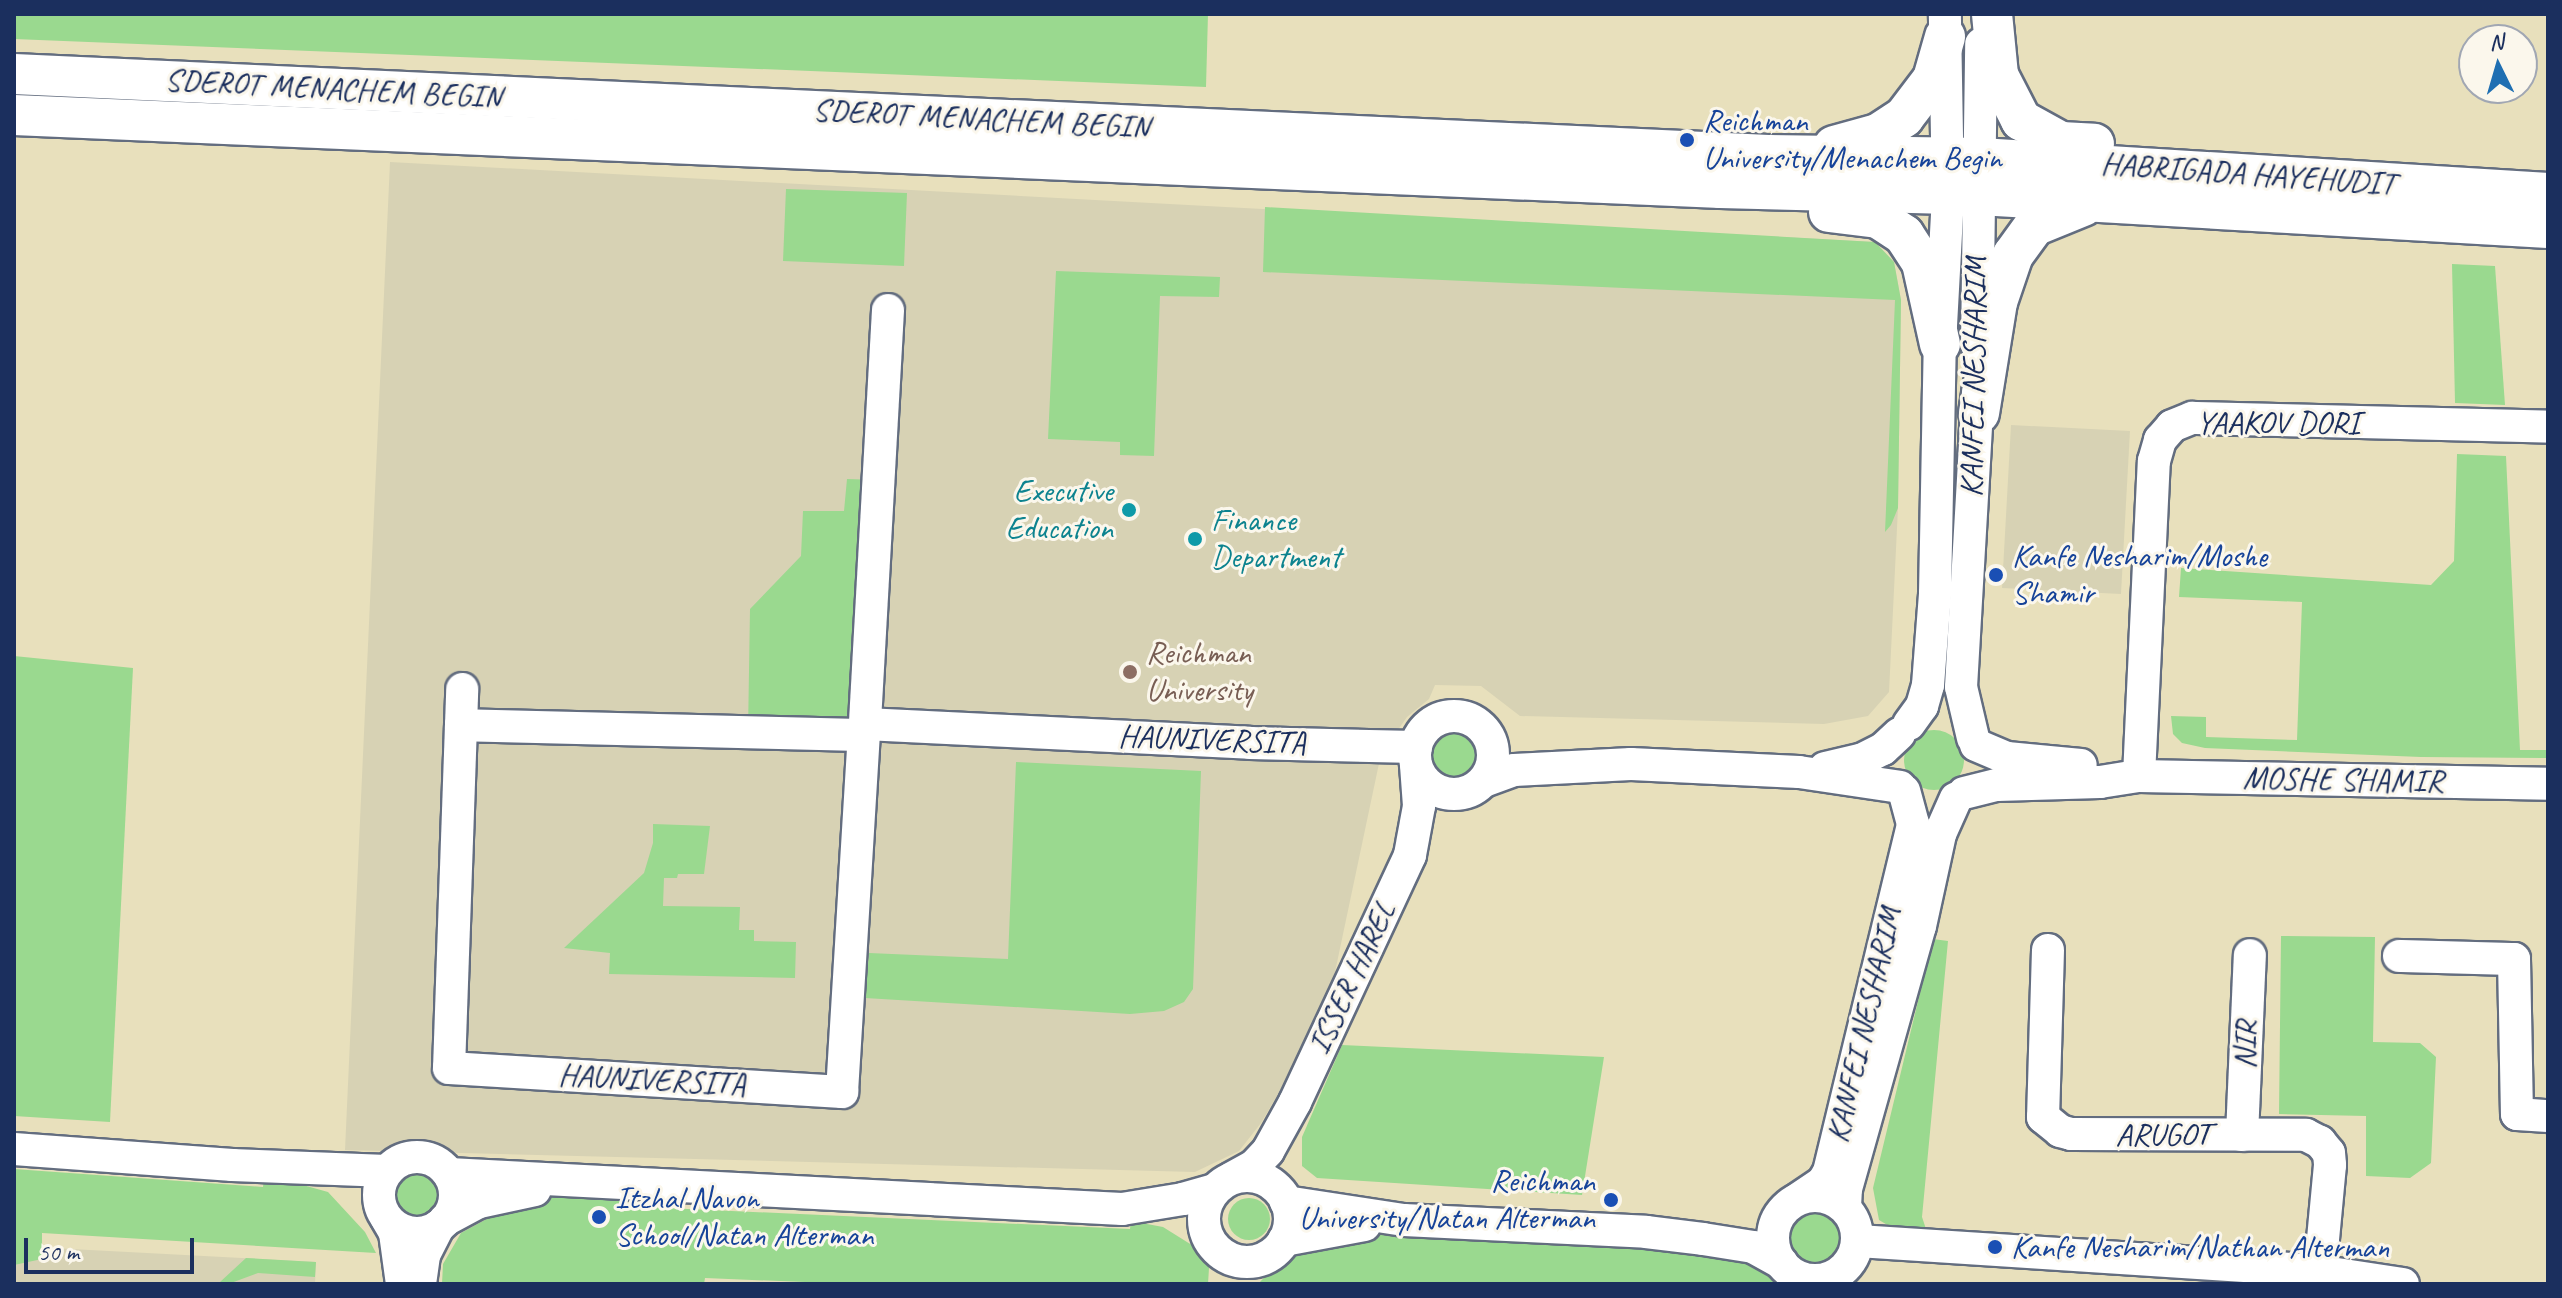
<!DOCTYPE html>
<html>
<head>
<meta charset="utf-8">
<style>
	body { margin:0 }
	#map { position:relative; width:2562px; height:1298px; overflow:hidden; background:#e8e0bc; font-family:Caveat,sans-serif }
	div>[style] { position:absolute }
	.built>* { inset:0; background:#d7d2b4 }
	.green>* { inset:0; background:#9ad98f }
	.round { border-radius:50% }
	.roads { filter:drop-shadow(2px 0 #636d7f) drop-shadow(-2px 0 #636d7f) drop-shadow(0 2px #636d7f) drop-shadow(0 -2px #636d7f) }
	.minor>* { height:32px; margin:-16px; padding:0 16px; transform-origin:16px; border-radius:16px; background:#fff }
	.minor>.ring { margin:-16px; padding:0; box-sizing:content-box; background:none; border:32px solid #fff; border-radius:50% }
	.major>* { height:40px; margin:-20px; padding:0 20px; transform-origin:20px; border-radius:20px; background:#fff }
	.dots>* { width:22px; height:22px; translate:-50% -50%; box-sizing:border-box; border:4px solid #fbf7ec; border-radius:50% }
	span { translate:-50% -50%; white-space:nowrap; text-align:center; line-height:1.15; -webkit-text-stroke:6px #fbf7ec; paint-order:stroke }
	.street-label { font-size:32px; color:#1b2f5e }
	.transit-label { font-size:32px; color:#164399 }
	.left { translate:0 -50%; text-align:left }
	.right { translate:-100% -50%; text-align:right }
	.culture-label { font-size:32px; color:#0d838f }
	.education-label { font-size:32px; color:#785e54 }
	.frame { position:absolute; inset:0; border:16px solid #1b2f5e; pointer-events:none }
	.north { position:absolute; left:2458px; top:24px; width:80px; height:80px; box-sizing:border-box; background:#fbf7ec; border:2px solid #a1a7b3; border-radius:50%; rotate:355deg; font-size:22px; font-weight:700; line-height:32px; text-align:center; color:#1b2f5e }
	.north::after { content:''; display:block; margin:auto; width:28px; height:36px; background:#1f6fb2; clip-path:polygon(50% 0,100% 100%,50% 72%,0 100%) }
	.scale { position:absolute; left:24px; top:1238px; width:170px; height:36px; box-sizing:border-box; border:4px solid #1b2f5e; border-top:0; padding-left:10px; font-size:24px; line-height:28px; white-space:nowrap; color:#1b2f5e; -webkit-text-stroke:6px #fbf7ec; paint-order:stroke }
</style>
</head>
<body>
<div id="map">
	<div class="built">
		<div style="clip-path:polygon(390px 162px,1875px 242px,1894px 262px,1901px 300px,1898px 508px,1889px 692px,1868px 716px,1824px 724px,1520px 716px,1481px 686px,1435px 685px,1429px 699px,1407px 717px,1381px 754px,1327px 1010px,1261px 1123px,1239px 1151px,1195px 1172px,345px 1150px)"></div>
		<div style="clip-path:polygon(2011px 425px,2130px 431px,2121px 594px,2002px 588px)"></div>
		<div style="clip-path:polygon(14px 1246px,316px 1262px,315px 1284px,14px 1284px)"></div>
	</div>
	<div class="green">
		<div style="clip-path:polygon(14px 14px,1208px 14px,1206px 87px,14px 39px)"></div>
		<div style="clip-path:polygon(786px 189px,907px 193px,904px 266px,783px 261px)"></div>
		<div style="clip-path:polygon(1265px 207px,1875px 242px,1894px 262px,1901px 300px,1898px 508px,1891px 525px,1885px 532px,1895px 300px,1263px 272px)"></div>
		<div style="clip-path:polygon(2452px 264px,2495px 266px,2505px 405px,2455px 403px)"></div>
		<div style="clip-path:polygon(1056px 271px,1220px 277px,1219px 297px,1160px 296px,1154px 456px,1120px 455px,1120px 442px,1048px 439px)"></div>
		<div style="clip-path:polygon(2457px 454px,2506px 456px,2520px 750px,2548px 750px,2548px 758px,2421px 757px,2205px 748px,2182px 743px,2173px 734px,2171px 716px,2206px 717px,2206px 737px,2297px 740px,2302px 602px,2179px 597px,2181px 568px,2431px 585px,2454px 561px)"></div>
		<div style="clip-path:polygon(847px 479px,879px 480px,864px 735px,748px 732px,750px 609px,801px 556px,803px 511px,844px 511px)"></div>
		<div style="clip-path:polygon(14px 656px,133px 668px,110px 1122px,14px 1116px)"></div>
		<div class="round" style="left:1904px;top:730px;width:60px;height:60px"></div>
		<div class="round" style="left:1429px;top:730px;width:52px;height:52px"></div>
		<div style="clip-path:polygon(1016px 762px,1201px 771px,1193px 989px,1184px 1002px,1164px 1011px,1130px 1014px,865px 998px,869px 953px,1008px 959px)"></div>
		<div style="clip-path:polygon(653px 824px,710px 826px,704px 874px,678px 874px,677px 878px,664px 878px,663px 906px,740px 907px,739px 930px,754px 930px,754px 941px,796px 942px,795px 978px,609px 974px,610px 953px,564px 948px,644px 873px,653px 843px)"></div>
		<div style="clip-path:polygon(2281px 936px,2375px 937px,2373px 1042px,2420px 1043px,2436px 1057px,2431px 1163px,2410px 1178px,2366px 1176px,2366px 1116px,2279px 1114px)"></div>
		<div style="clip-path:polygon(1933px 939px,1948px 941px,1922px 1217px,1927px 1232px,1896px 1230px,1879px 1220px,1873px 1188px)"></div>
		<div style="clip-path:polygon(1342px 1045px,1604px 1057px,1582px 1195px,1317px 1178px,1302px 1166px,1302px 1137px)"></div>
		<div class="round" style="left:389px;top:1167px;width:54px;height:54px"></div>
		<div style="clip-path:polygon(14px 1169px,263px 1187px,264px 1178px,292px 1182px,328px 1192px,365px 1232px,376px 1253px,42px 1233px,42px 1259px,14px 1265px)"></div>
		<div style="clip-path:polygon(540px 1196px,622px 1197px,623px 1206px,1130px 1229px,1131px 1221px,1163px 1227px,1203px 1252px,1209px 1268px,1208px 1284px,854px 1284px,705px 1278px,704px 1284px,442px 1284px,443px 1264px,461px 1233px,507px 1208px)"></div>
		<div class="round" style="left:1228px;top:1198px;width:42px;height:42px"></div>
		<div class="round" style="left:1785px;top:1210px;width:58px;height:58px"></div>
		<div style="clip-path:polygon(1369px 1230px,1695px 1245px,1782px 1274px,1793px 1284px,1258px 1284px,1283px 1258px,1306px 1245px)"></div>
		<div style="clip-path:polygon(246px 1258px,316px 1262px,315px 1277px,258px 1273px,231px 1283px,220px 1282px)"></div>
	</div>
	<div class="roads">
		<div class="minor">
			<div style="left:888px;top:310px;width:415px;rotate:93.2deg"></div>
			<div style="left:865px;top:724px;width:385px;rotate:2.8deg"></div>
			<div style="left:1250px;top:743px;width:166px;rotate:1.4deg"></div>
			<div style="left:1977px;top:345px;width:301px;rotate:-89.2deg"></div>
			<div class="ring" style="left:1415px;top:716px;width:46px;height:46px"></div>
			<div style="left:1909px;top:724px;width:22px;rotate:-54deg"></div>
			<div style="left:1922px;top:706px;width:22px;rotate:-74deg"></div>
			<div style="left:1928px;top:685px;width:91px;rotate:-85.6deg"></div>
			<div style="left:1935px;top:594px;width:250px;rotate:-88.9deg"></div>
			<div style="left:1940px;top:344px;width:150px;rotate:-86.9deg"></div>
			<div style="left:1948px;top:194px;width:180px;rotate:-91deg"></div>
			<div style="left:461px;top:725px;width:36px;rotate:-88deg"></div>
			<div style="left:864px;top:735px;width:403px;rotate:-178.6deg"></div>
			<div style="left:461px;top:725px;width:343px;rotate:92deg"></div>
			<div style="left:449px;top:1068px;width:394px;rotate:3.5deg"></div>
			<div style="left:842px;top:1092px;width:358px;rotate:-86.5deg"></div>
			<div style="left:864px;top:735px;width:11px;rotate:-85deg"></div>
			<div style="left:1973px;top:738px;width:52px;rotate:-103.2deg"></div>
			<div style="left:1961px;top:687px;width:295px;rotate:-86.7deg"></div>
			<div style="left:1976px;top:745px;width:34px;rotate:23deg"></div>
			<div style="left:2007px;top:758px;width:74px;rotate:5.4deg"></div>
			<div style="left:1825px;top:768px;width:37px;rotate:-13deg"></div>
			<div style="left:1861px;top:760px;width:25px;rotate:-27deg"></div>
			<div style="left:1883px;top:749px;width:22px;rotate:-43deg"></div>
			<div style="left:2139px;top:776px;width:315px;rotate:-87.3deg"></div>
			<div style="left:2154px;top:461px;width:22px;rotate:-74deg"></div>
			<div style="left:2160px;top:440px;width:18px;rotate:-49deg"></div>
			<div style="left:2172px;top:426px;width:22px;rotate:-22deg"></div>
			<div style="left:2192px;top:418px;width:356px;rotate:1.4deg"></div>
			<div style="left:1484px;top:781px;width:32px;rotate:-20deg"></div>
			<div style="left:1514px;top:770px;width:117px;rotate:-2.9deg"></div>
			<div style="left:1631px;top:764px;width:168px;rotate:2.7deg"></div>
			<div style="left:1799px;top:772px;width:102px;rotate:8.4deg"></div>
			<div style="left:1964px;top:793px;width:34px;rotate:-14deg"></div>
			<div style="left:1997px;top:785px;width:103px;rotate:-1.7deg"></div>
			<div style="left:2100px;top:782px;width:39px;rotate:-9deg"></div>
			<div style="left:2139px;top:776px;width:409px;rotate:1.1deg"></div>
			<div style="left:2048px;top:950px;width:167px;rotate:91.7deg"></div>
			<div style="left:2043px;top:1117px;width:22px;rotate:39deg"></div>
			<div style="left:2060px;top:1131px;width:11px;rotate:15deg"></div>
			<div style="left:2071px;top:1134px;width:235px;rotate:0.2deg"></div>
			<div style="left:2306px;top:1135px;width:16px;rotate:27deg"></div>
			<div style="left:2320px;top:1142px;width:14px;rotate:51deg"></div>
			<div style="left:2329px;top:1153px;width:12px;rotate:85deg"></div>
			<div style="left:2330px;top:1165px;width:74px;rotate:95.4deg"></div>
			<div style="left:2323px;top:1239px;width:34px;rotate:113deg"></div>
			<div style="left:2399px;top:956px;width:115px;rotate:1.5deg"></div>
			<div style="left:2514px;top:959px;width:155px;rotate:88.9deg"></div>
			<div style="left:2517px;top:1114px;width:31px;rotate:4deg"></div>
			<div style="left:2242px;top:1135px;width:180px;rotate:-87.5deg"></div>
			<div style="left:14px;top:1149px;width:219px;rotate:4.2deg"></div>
			<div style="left:232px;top:1165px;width:155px;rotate:2.2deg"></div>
			<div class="ring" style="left:379px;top:1157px;width:44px;height:44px"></div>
			<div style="left:449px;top:1174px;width:674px;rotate:2.98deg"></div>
			<div style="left:1122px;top:1209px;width:62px;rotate:-9.3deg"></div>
			<div style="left:1183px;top:1199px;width:33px;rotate:-16deg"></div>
			<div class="ring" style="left:1204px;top:1176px;width:54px;height:54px"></div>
			<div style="left:1232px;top:1178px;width:26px;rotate:-29deg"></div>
			<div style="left:1255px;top:1165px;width:19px;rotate:-47deg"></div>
			<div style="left:1268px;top:1151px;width:56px;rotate:-61.1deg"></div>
			<div style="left:1295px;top:1102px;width:272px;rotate:-65deg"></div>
			<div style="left:1410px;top:855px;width:50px;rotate:-79.6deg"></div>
			<div style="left:1419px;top:806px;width:41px;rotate:-94.2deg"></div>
			<div class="ring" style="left:1773px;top:1196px;width:52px;height:52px"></div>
			<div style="left:1798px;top:1199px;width:30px;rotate:-34deg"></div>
			<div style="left:1823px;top:1182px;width:12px;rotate:-59deg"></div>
			<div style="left:1829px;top:1172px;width:358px;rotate:-76.4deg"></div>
			<div style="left:1913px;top:824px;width:34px;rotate:-105deg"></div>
			<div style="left:1286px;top:1202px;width:119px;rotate:8.7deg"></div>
			<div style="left:1404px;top:1220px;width:242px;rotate:2.8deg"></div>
			<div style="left:1646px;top:1232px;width:57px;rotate:7deg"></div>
			<div style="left:1703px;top:1239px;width:51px;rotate:9.1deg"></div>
			<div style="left:1753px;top:1247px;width:33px;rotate:29deg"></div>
			<div style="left:1845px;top:1207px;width:18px;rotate:-87deg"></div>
			<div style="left:1846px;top:1189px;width:273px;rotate:-74.3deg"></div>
			<div style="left:1920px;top:926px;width:94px;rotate:-77.7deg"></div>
			<div style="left:1940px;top:834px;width:39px;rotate:-66deg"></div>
			<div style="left:387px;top:1219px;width:16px;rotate:60deg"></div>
			<div style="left:395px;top:1233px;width:51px;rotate:82.2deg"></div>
			<div style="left:445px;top:1220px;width:38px;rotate:-28deg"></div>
			<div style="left:479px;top:1202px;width:57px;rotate:-12.1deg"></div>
			<div style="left:1284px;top:1240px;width:82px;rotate:-10.5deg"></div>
			<div style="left:1858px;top:1241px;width:453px;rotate:3.7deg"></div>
			<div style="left:2310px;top:1270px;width:94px;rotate:8.6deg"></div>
			<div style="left:420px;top:1284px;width:29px;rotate:-82deg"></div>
			<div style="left:424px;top:1255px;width:33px;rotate:-63deg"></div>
		</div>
		<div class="major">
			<div style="left:1992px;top:14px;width:61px;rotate:84.4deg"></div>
			<div style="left:1998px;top:75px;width:51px;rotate:62.9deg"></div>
			<div style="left:2021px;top:120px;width:46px;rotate:28.8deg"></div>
			<div style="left:2061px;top:142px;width:33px;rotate:3deg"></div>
			<div style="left:14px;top:74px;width:1756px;rotate:2.64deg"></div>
			<div style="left:1768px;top:155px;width:212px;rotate:0.8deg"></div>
			<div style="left:1980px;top:158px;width:569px;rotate:3.53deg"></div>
			<div style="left:14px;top:115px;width:1708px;rotate:2.45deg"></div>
			<div style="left:1720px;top:188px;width:259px;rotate:1.5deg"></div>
			<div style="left:1979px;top:195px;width:570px;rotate:3.32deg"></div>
			<div style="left:1834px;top:146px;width:46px;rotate:-15.3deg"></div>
			<div style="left:1878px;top:134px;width:31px;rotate:-33deg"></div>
			<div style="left:1904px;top:117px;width:48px;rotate:-52.7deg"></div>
			<div style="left:1933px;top:79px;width:44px;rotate:-74.1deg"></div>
			<div style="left:1829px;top:212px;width:49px;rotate:7deg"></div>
			<div style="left:1878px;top:218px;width:31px;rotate:33deg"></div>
			<div style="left:1904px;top:235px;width:33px;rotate:57deg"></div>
			<div style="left:1922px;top:263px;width:83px;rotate:77.5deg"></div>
			<div style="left:1979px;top:413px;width:112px;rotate:-80.8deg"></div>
			<div style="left:1997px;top:302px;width:50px;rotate:-71.2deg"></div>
			<div style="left:2013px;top:255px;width:36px;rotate:-54deg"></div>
			<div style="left:2034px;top:226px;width:53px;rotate:-22.2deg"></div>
		</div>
	</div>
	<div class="dots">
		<div style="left:1687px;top:140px;background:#1a4fb4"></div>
		<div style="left:1129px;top:510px;background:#0f9aa8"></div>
		<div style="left:1195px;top:539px;background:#0f9aa8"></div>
		<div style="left:1996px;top:575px;background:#1a4fb4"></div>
		<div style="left:1130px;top:672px;background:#8d6e63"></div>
		<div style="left:1611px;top:1200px;background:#1a4fb4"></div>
		<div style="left:599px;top:1217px;background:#1a4fb4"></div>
		<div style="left:1995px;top:1247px;background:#1a4fb4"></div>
	</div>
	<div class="street-label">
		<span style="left:333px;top:89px;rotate:3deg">SDEROT MENACHEM BEGIN</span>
		<span style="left:981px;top:119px;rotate:3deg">SDEROT MENACHEM BEGIN</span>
		<span style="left:2248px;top:174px;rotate:4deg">HABRIGADA HAYEHUDIT</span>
		<span style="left:1974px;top:377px;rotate:-89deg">KANFEI NESHARIM</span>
		<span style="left:2278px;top:423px">YAAKOV DORI</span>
		<span style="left:1212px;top:740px;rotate:2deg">HAUNIVERSITA</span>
		<span style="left:2343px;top:780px;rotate:1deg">MOSHE SHAMIR</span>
		<span style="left:1352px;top:978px;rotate:-65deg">ISSER HAREL</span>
		<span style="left:1864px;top:1025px;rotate:-77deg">KANFEI NESHARIM</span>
		<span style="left:2246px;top:1045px;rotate:-88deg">NIR</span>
		<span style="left:652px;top:1080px;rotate:3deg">HAUNIVERSITA</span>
		<span style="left:2163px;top:1135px">ARUGOT</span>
	</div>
	<div class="transit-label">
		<span class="left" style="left:1703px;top:140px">Reichman<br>University/Menachem Begin</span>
		<span class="left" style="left:2012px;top:575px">Kanfe Nesharim/Moshe<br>Shamir</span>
		<span class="right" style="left:1595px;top:1200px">Reichman<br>University/Natan Alterman</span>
		<span class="left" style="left:615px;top:1217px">Itzhal Navon<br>School/Natan Alterman</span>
		<span class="left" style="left:2011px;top:1247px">Kanfe Nesharim/Nathan Alterman</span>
	</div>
	<div class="culture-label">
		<span class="right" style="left:1113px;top:510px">Executive<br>Education</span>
		<span class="left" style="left:1211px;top:539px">Finance<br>Department</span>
	</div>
	<div class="education-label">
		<span class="left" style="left:1146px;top:672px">Reichman<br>University</span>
	</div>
	<div class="frame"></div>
	<div class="north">N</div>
	<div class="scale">50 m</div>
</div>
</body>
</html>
